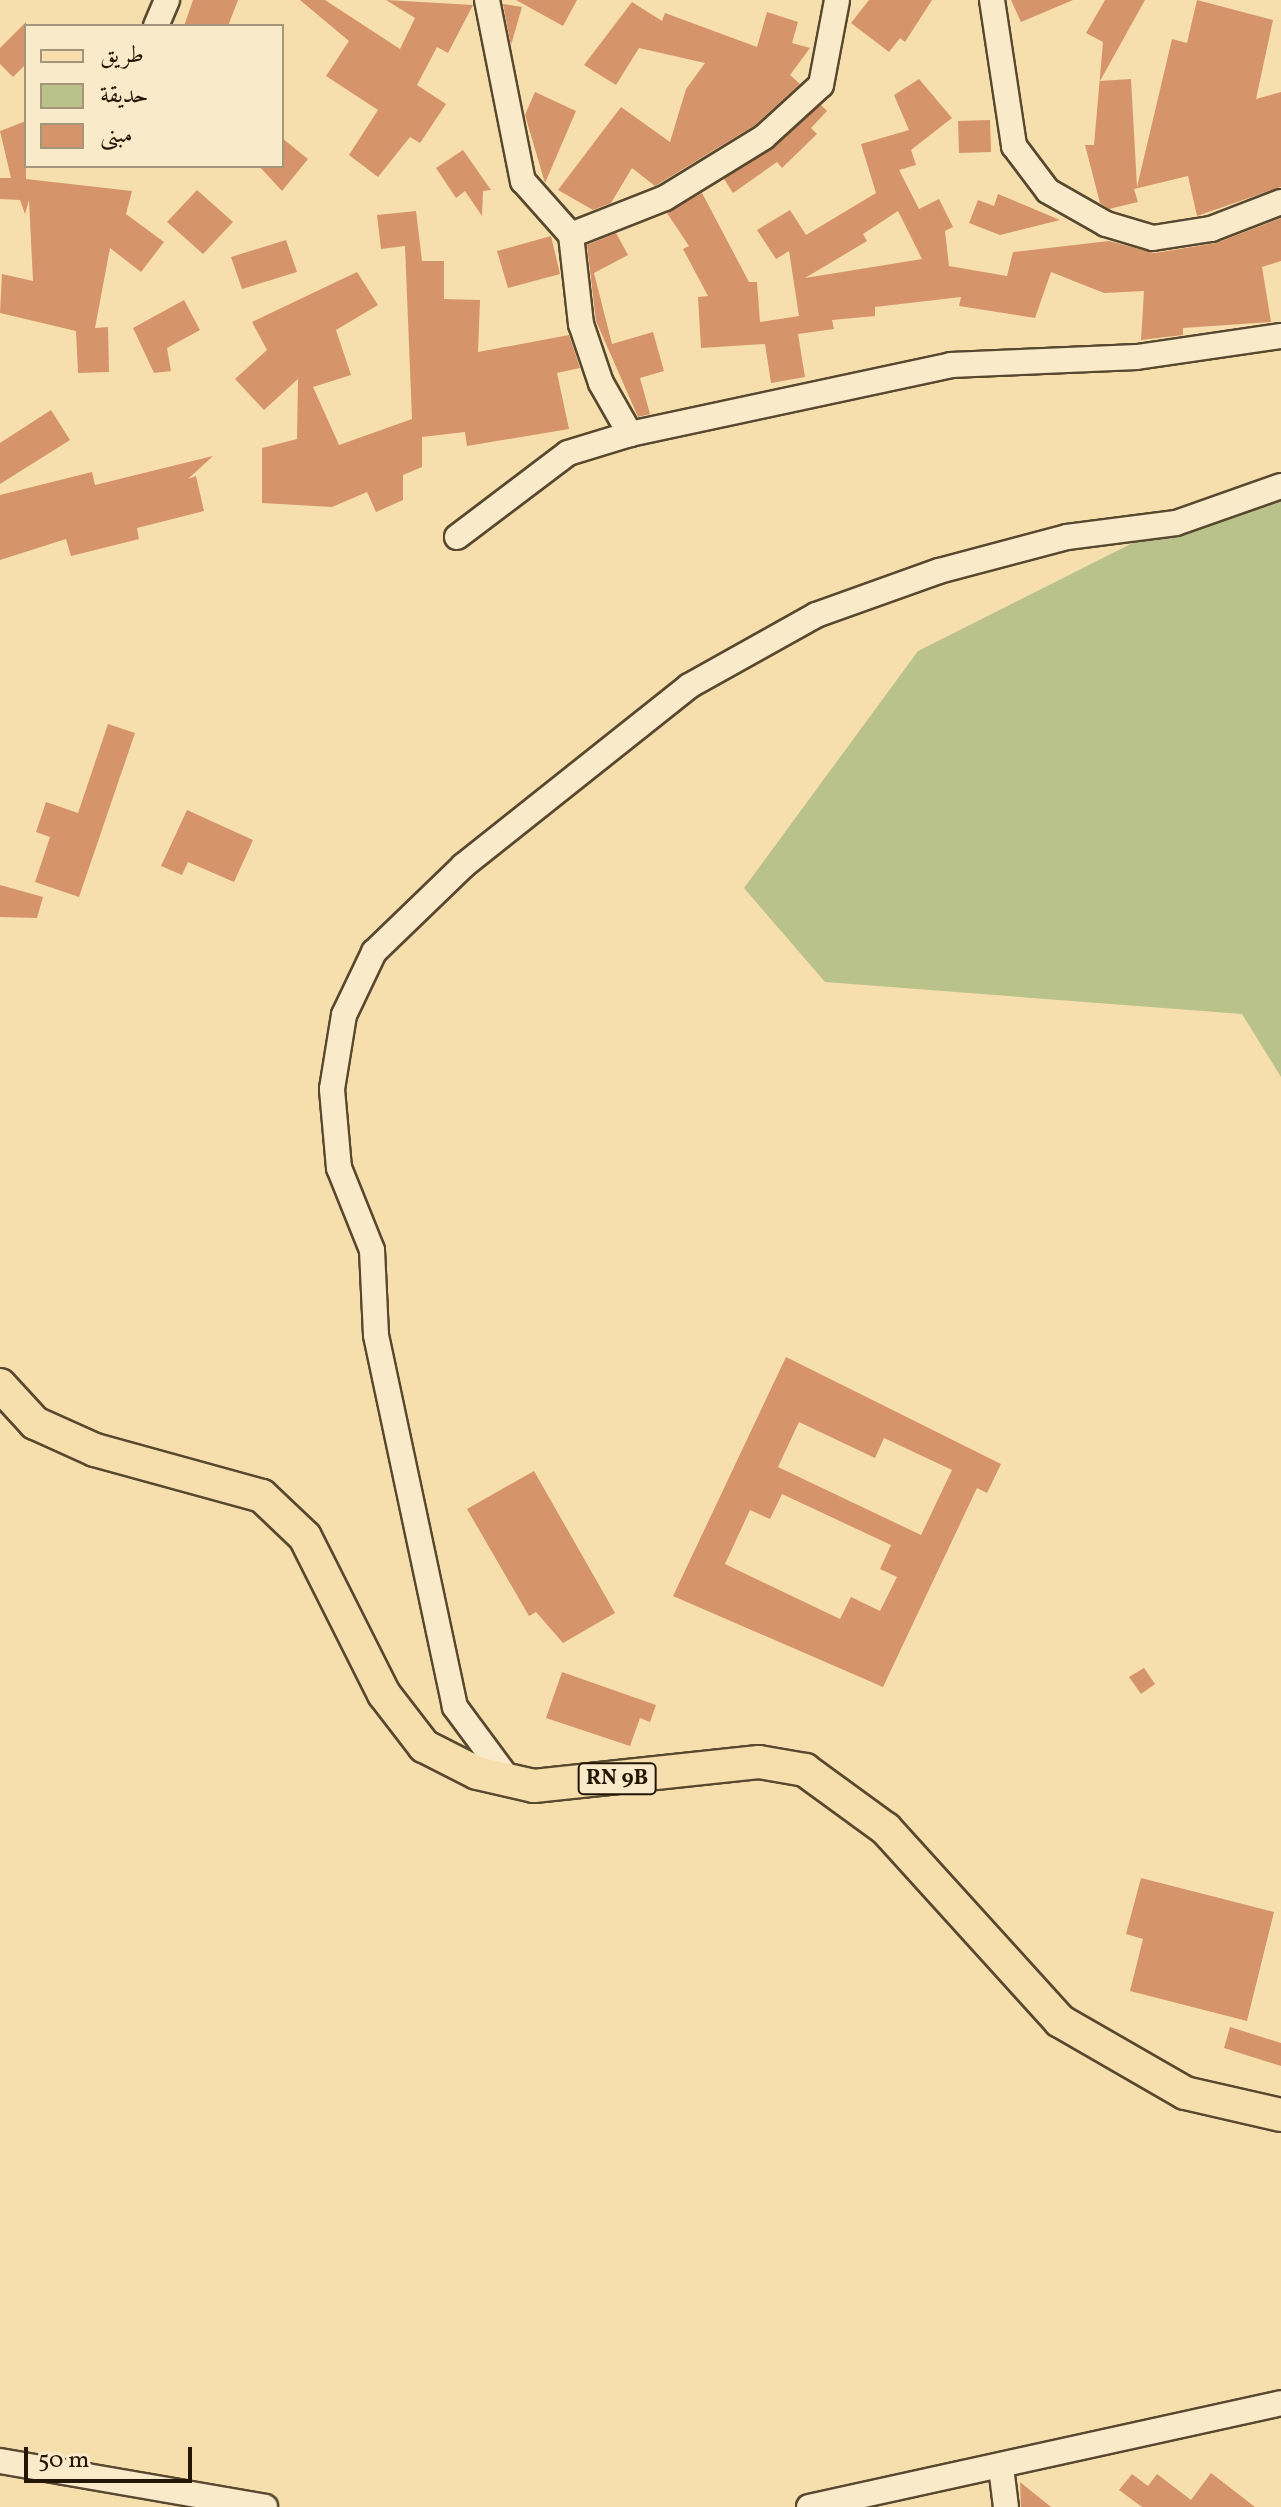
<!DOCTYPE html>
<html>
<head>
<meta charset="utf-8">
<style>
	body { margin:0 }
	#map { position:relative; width:1281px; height:2507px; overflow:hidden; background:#f6dfad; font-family:Vollkorn,Amiri,serif }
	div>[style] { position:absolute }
	.green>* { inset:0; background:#bac28b }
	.building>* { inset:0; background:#d6946b }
	.roads { filter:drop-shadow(2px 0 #58482f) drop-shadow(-2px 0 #58482f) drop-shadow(0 2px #58482f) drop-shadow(0 -2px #58482f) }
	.minor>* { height:24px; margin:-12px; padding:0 12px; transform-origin:12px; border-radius:12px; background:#f9eaca }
	.major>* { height:32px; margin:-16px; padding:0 16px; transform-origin:16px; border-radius:16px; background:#f6dfad }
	span { translate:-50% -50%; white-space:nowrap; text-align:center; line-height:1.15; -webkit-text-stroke:6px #f9eaca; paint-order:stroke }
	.shield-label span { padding:2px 6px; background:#f9eaca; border:2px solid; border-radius:6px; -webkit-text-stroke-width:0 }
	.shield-label { font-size:22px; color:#241605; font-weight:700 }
	.legend { position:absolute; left:24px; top:24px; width:260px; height:144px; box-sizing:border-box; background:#f9eaca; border:2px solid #a4957b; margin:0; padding:10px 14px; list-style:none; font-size:24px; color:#241605 }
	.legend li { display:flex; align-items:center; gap:16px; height:40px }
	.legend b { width:40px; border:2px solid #a4957b }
	.scale { position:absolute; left:24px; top:2447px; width:168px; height:36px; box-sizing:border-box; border:4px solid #241605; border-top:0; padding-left:10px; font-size:24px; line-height:28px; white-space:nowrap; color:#241605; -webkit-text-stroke:6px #f9eaca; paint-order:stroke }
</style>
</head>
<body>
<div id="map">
	<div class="green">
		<div style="clip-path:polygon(1281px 483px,1281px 1077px,1242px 1014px,825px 982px,744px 888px,918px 651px,1214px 502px)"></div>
	</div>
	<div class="building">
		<div style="clip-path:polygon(193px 0,238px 0,228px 26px,184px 26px)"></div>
		<div style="clip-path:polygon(300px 0,325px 0,400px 49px,415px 18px,386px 0,473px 5px,448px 53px,437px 47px,417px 85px,446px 104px,420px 143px,410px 137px,378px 177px,349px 155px,378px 110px,326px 76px,349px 41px)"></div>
		<div style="clip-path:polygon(516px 0,577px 0,563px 26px)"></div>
		<div style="clip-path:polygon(869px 0,932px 0,905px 42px,900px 38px,889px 52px,851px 23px)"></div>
		<div style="clip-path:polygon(1011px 0,1073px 0,1021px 22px)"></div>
		<div style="clip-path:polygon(1105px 0,1145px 0,1100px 81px,1131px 79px,1137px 187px,1172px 39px,1187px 43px,1197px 0,1273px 20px,1256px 99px,1281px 92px,1281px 187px,1197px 216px,1188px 176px,1134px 189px,1138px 202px,1109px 209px,1100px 203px,1085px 145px,1094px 145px,1103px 42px,1086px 33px)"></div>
		<div style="clip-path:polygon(632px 2px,662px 21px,665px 13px,757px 47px,767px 12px,798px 22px,792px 43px,810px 48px,790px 75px,800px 84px,755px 125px,655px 186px,632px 168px,611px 203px,593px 210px,558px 190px,621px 107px,670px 142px,686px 89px,705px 63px,639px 48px,616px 85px,584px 65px)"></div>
		<div style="clip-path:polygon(503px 4px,522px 7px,511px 45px)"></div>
		<div style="clip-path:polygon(26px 22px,26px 64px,13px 77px,0 64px,0 48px)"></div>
		<div style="clip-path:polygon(evenodd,919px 79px,952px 118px,911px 150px,916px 165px,899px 170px,919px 209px,939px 199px,953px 227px,945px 231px,949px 266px,1007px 276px,1013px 252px,1109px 241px,1155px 253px,1216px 243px,1281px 218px,1281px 261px,1262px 267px,1271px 322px,1183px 328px,1183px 335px,1141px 340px,1144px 291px,1104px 293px,1051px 272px,1035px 318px,959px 306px,961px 297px,875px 307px,875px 316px,832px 320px,834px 329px,798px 334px,805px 377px,771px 383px,765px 344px,701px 348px,698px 297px,708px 296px,683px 249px,689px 246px,667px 213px,702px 193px,749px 282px,757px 282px,760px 322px,799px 316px,789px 251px,776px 259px,757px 230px,790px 210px,806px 235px,876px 193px,861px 144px,909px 130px,894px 95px,919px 79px,898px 211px,922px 259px,805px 278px,867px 241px,863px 234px,898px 211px)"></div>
		<div style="clip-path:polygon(535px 92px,576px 111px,545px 183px,525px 115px)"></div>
		<div style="clip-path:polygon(821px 105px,827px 111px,811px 128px,817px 134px,782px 168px,777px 162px,733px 193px,724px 179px)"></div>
		<div style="clip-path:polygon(990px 120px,991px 152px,959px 153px,958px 121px)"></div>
		<div style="clip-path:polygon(26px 121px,26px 179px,132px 191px,126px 214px,164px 242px,141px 272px,110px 248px,95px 328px,108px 327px,109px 372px,78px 373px,76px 331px,0 313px,2px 274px,33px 281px,29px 200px,25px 214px,20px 200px,0 199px,0 178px,11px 178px,0 131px)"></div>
		<div style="clip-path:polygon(282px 138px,308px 159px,282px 191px,259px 166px,282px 166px)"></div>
		<div style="clip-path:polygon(463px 150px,491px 190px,483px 191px,482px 216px,465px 191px,456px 198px,436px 168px)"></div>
		<div style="clip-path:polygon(197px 190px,233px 222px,203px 254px,167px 222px)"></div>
		<div style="clip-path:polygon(998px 194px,1022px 204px,1060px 220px,1000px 235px,969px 223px,978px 200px,994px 206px)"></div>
		<div style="clip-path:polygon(416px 211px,422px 261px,444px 261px,444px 299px,480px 300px,478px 352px,569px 335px,580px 368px,557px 373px,569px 429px,467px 446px,465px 432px,422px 437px,422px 467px,403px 475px,403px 500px,376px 512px,367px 492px,332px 507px,262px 503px,262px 448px,297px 439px,298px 379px,264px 410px,235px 379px,267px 350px,252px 322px,357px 272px,378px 305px,336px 330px,351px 375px,313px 387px,339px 445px,412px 419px,405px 246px,381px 249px,377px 215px)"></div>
		<div style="clip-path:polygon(616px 233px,628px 255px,594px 273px,612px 344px,653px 332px,664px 371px,640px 378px,650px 414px,638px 417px,596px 321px,587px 245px)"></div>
		<div style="clip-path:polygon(551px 236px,560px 274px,508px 288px,497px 251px)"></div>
		<div style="clip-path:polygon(286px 240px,297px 272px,242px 289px,231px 257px)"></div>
		<div style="clip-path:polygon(184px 300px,200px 330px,167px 348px,171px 371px,154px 373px,133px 328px)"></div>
		<div style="clip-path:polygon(51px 410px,70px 440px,0 484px,0 443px)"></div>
		<div style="clip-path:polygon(213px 456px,188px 479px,196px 476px,204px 511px,137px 528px,139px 539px,71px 556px,66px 539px,0 560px,0 495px,92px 472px,95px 485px)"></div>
		<div style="clip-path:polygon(108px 724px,135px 733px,79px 897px,35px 882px,50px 837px,36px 832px,46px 802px,78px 813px)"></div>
		<div style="clip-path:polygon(187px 810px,253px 840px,234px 882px,188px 862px,182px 875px,161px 866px)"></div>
		<div style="clip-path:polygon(0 885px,43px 897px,37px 918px,0 917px)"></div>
		<div style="clip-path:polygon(evenodd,786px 1357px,1001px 1464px,987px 1493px,977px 1488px,883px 1687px,673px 1596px,786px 1357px,799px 1422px,875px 1458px,884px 1438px,952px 1470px,921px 1535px,778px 1467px,799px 1422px,786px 1357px,782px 1494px,891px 1545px,880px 1569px,897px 1577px,880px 1611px,851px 1597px,840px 1619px,725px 1564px,750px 1510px,770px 1519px,782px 1494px)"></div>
		<div style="clip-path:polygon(534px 1471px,615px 1613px,563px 1643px,536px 1612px,529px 1616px,467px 1509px)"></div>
		<div style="clip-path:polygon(1144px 1668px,1155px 1684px,1141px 1694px,1129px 1677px)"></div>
		<div style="clip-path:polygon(562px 1672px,656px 1705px,650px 1722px,640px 1718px,630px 1746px,546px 1718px)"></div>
		<div style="clip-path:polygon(1141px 1878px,1274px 1912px,1247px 2021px,1130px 1991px,1143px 1939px,1126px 1934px)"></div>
		<div style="clip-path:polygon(1230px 2027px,1281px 2043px,1281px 2066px,1224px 2048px)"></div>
		<div style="clip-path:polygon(1211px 2473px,1255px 2507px,1142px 2507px,1119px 2490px,1132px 2474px,1148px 2486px,1157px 2474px,1191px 2500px)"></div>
		<div style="clip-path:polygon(1020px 2482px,1051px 2507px,1021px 2507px)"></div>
	</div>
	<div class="roads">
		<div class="minor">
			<div style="left:487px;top:0;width:185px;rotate:78.8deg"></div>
			<div style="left:523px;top:181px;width:72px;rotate:48.4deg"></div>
			<div style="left:571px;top:235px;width:90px;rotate:83.6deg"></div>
			<div style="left:581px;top:324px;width:62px;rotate:71.3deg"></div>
			<div style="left:601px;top:383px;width:59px;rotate:60.4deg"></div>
			<div style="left:992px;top:0;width:148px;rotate:81.4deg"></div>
			<div style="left:1014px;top:146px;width:56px;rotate:52.9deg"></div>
			<div style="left:1048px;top:191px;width:67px;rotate:29.6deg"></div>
			<div style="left:1106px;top:224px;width:49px;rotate:16.6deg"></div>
			<div style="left:1153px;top:238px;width:59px;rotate:-8.8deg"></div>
			<div style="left:1211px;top:229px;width:75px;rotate:-21.1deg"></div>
			<div style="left:156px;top:26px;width:28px;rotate:-67deg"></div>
			<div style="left:571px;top:235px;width:101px;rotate:-21.5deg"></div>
			<div style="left:665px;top:198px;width:116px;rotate:-31.6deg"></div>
			<div style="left:764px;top:137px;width:77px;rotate:-42.4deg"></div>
			<div style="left:821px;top:85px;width:86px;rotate:-79.3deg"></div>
			<div style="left:457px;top:537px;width:139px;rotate:-37.1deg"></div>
			<div style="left:568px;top:453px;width:65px;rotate:-17deg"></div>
			<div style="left:630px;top:434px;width:328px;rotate:-12.1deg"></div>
			<div style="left:951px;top:365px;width:186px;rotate:-2.5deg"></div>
			<div style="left:1137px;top:357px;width:146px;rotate:-8.3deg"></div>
			<div style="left:509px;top:1780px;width:91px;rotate:-126.5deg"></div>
			<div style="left:455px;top:1707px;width:380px;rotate:-102deg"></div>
			<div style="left:376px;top:1335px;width:85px;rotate:-92.7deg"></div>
			<div style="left:372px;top:1250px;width:88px;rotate:-111.9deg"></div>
			<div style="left:339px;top:1168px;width:79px;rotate:-95.1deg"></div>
			<div style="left:332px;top:1089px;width:75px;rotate:-80.8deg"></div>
			<div style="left:344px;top:1015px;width:70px;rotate:-64.5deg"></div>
			<div style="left:374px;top:952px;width:124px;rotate:-44deg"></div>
			<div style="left:463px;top:866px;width:289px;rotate:-38.5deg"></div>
			<div style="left:689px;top:686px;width:145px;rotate:-29.2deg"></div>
			<div style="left:816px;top:615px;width:131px;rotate:-19.7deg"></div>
			<div style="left:939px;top:571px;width:132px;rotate:-14.9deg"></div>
			<div style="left:1067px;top:537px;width:110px;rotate:-7.3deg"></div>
			<div style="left:1176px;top:523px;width:111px;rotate:-19.4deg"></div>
			<div style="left:0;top:2461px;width:269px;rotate:9.8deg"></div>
			<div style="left:1001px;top:2467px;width:40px;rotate:82.9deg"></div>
			<div style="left:809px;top:2507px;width:483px;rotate:-12.4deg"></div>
		</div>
		<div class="major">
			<div style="left:0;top:1385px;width:52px;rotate:47.4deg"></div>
			<div style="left:35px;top:1423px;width:66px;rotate:24.2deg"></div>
			<div style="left:95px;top:1450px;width:173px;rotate:15.4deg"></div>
			<div style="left:262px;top:1496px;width:59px;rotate:43.6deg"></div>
			<div style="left:305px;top:1537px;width:176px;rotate:63.3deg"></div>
			<div style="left:384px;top:1694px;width:66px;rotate:52.4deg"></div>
			<div style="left:424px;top:1746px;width:59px;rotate:27deg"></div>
			<div style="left:477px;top:1773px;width:58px;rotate:12.8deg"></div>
			<div style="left:534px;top:1786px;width:226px;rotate:-6.1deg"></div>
			<div style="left:759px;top:1762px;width:47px;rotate:9.9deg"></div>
			<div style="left:805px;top:1770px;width:100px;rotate:36.1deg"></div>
			<div style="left:886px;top:1829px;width:259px;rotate:47.8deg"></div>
			<div style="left:1060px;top:2021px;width:144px;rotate:29.9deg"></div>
			<div style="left:1185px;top:2093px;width:98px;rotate:12.9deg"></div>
		</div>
	</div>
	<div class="shield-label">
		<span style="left:617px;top:1779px">RN 9B</span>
	</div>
	<ul class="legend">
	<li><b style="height:10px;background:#f6dfad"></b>طريق</li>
	<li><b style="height:22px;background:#bac28b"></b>حديقة</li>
	<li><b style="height:22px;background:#d6946b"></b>مبنى</li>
	</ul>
	<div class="scale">50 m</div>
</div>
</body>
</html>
